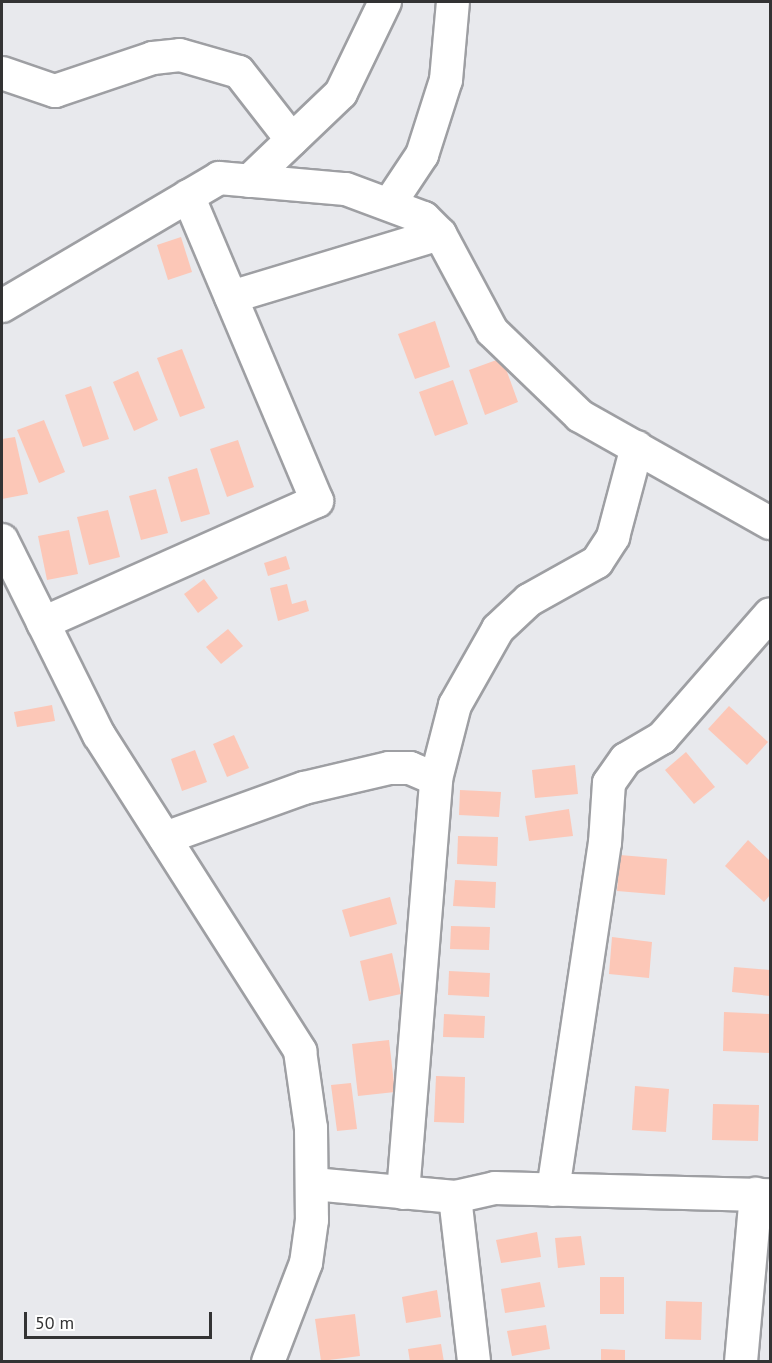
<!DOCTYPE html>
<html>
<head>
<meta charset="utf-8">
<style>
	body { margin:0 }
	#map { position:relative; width:772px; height:1363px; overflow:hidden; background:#e8e9ed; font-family:"PT Sans",sans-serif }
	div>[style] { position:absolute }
	.building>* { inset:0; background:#fcc7b7 }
	.roads { filter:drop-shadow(2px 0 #9e9fa3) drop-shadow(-2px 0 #9e9fa3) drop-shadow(0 2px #9e9fa3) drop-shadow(0 -2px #9e9fa3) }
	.minor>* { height:32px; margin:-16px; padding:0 16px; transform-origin:16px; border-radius:16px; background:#fff }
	span { translate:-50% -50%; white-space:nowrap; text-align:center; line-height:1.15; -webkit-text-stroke:6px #fff; paint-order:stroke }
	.frame { position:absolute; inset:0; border:3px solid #333334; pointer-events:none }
	.scale { position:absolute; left:24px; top:1312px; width:188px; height:27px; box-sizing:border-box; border:3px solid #333334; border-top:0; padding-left:8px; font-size:18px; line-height:21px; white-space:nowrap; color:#333334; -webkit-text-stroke:4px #fff; paint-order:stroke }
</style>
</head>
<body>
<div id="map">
	<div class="building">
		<div style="clip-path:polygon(181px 237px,192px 272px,168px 280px,157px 245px)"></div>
		<div style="clip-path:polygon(435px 321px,450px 367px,415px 379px,398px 334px)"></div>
		<div style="clip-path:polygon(182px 349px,205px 408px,180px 417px,157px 358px)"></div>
		<div style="clip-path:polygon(502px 358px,518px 402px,485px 415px,469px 370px)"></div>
		<div style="clip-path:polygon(138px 371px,158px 420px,134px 431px,113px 382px)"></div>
		<div style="clip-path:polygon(453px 380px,468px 424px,435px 436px,419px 392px)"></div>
		<div style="clip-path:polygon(91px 386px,109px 439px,83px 447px,65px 395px)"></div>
		<div style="clip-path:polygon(44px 420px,65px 472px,39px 483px,17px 430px)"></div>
		<div style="clip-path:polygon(15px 437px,28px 494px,2px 499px,2px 439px)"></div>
		<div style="clip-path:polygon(238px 440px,254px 487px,227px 497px,210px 449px)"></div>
		<div style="clip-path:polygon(197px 468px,210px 514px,181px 522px,168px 477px)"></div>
		<div style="clip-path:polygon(156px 489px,168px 533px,141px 540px,129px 496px)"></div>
		<div style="clip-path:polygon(108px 510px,120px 557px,89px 565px,77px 517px)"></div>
		<div style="clip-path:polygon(69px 530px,78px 574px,47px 580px,38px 536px)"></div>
		<div style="clip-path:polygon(286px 556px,290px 569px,268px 576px,264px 563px)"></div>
		<div style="clip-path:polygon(204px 579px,218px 598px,198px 613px,184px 594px)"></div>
		<div style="clip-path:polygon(287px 584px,292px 604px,306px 600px,309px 611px,278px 621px,270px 588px)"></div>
		<div style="clip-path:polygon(228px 629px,243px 646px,221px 664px,206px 647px)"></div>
		<div style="clip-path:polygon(52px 705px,55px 721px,17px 727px,14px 712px)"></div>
		<div style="clip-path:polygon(729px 706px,768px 742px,747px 765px,708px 729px)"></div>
		<div style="clip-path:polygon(234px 735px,249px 768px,227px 777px,213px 744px)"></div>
		<div style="clip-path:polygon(195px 750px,207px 782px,182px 791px,171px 759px)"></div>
		<div style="clip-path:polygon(686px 752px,715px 787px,694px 804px,665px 770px)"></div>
		<div style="clip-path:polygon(575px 765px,578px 794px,535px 798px,532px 770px)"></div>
		<div style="clip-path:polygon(460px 790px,501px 792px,499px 817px,459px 815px)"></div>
		<div style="clip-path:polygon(569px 809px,573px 836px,529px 841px,525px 816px)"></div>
		<div style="clip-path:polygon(458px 836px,498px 837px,497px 866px,457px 864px)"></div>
		<div style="clip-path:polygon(748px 840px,770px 861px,770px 895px,764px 902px,725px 866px)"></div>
		<div style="clip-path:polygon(620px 855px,667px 859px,665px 895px,617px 891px)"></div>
		<div style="clip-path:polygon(455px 880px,496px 882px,495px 908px,453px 906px)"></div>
		<div style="clip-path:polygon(390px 897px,397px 924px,350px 937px,342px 910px)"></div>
		<div style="clip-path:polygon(451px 926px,490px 927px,489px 950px,450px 949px)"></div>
		<div style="clip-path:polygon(612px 937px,652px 942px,649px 978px,609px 974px)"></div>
		<div style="clip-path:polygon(392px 953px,401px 994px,369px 1001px,360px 961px)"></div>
		<div style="clip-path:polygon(734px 967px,770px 970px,770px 996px,732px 992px)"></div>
		<div style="clip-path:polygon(449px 971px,490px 973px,489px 997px,448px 995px)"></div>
		<div style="clip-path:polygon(724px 1012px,770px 1014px,770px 1053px,723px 1051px)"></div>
		<div style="clip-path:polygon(444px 1014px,485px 1016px,484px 1038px,443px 1037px)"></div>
		<div style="clip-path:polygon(389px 1040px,395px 1092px,358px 1096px,352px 1044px)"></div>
		<div style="clip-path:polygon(436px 1076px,465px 1077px,464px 1123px,434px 1122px)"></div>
		<div style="clip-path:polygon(351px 1083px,357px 1129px,337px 1131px,331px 1085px)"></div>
		<div style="clip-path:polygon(635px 1086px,669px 1089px,666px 1132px,632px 1130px)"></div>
		<div style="clip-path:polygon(713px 1104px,759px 1105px,758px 1141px,712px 1140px)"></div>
		<div style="clip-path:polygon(537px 1232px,541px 1257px,501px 1263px,496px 1240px)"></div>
		<div style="clip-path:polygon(581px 1236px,585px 1265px,558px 1268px,555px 1238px)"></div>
		<div style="clip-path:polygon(600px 1277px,624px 1277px,624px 1314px,600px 1314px)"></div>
		<div style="clip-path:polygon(540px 1282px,545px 1307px,505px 1313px,501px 1289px)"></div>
		<div style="clip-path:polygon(437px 1290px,441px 1317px,406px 1323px,402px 1297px)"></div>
		<div style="clip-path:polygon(666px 1301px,702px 1302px,701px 1340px,665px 1339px)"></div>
		<div style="clip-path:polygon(355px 1314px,360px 1356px,321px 1361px,315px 1319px)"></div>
		<div style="clip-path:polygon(546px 1325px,550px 1349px,512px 1356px,507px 1331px)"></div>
		<div style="clip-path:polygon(441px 1344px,444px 1362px,410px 1362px,408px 1349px)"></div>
		<div style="clip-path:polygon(601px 1349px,625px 1350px,625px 1362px,601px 1362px)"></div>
	</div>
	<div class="roads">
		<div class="minor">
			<div style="left:2px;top:73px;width:56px;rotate:18.8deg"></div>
			<div style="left:55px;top:91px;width:103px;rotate:-18.6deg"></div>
			<div style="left:153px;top:58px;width:27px;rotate:-6deg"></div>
			<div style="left:180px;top:55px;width:61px;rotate:16.1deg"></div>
			<div style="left:239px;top:72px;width:86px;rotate:52.1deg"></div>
			<div style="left:249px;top:181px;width:127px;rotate:-43.7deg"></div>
			<div style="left:341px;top:93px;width:101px;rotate:-64.2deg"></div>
			<div style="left:390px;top:203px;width:58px;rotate:-56.3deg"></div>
			<div style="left:422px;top:155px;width:79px;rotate:-72.3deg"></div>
			<div style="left:446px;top:80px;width:78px;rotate:-84.9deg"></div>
			<div style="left:231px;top:297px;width:218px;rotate:-16.8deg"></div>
			<div style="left:2px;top:306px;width:252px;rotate:-30.5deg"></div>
			<div style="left:219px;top:178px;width:127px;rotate:5deg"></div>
			<div style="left:346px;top:189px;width:83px;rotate:20.4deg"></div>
			<div style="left:424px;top:218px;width:23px;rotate:45deg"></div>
			<div style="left:440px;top:234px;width:110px;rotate:61.8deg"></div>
			<div style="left:492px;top:331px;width:122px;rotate:44deg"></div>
			<div style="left:580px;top:416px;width:218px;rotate:29.4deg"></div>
			<div style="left:2px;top:540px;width:218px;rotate:63.6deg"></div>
			<div style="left:99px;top:735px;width:375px;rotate:57.5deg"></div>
			<div style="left:300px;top:1051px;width:78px;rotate:81.9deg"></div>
			<div style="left:311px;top:1128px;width:92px;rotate:89.4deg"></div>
			<div style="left:312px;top:1220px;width:43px;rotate:97.9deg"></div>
			<div style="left:306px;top:1263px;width:106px;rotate:111deg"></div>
			<div style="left:43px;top:623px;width:300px;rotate:-24deg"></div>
			<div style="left:317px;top:501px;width:331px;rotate:-112.9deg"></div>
			<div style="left:165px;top:838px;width:148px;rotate:-19.8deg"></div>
			<div style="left:304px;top:788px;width:87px;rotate:-13.2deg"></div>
			<div style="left:389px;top:768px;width:21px"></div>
			<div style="left:410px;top:768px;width:28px;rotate:23deg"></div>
			<div style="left:313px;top:1184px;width:143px;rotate:5.2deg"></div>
			<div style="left:455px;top:1197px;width:41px;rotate:-12.7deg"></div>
			<div style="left:495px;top:1188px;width:275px;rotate:1.5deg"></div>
			<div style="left:553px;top:1190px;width:351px;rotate:-81.5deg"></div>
			<div style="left:605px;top:843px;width:60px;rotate:-86.2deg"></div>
			<div style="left:609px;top:783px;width:29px;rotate:-55deg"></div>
			<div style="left:626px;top:759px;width:42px;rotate:-30.3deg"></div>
			<div style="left:662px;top:738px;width:164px;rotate:-48.9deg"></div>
			<div style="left:403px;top:1193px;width:415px;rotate:-85.4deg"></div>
			<div style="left:436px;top:779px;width:76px;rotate:-75.6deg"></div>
			<div style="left:455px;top:705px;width:87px;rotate:-60.5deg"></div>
			<div style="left:498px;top:629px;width:42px;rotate:-43.1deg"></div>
			<div style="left:529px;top:600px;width:78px;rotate:-29.2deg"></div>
			<div style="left:597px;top:562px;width:30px;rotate:-57deg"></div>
			<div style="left:613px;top:537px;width:93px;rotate:-75.1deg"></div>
			<div style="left:455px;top:1197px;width:166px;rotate:83.4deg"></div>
			<div style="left:741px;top:1362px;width:169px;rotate:-84.9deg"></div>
		</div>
	</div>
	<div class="frame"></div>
	<div class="scale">50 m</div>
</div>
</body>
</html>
